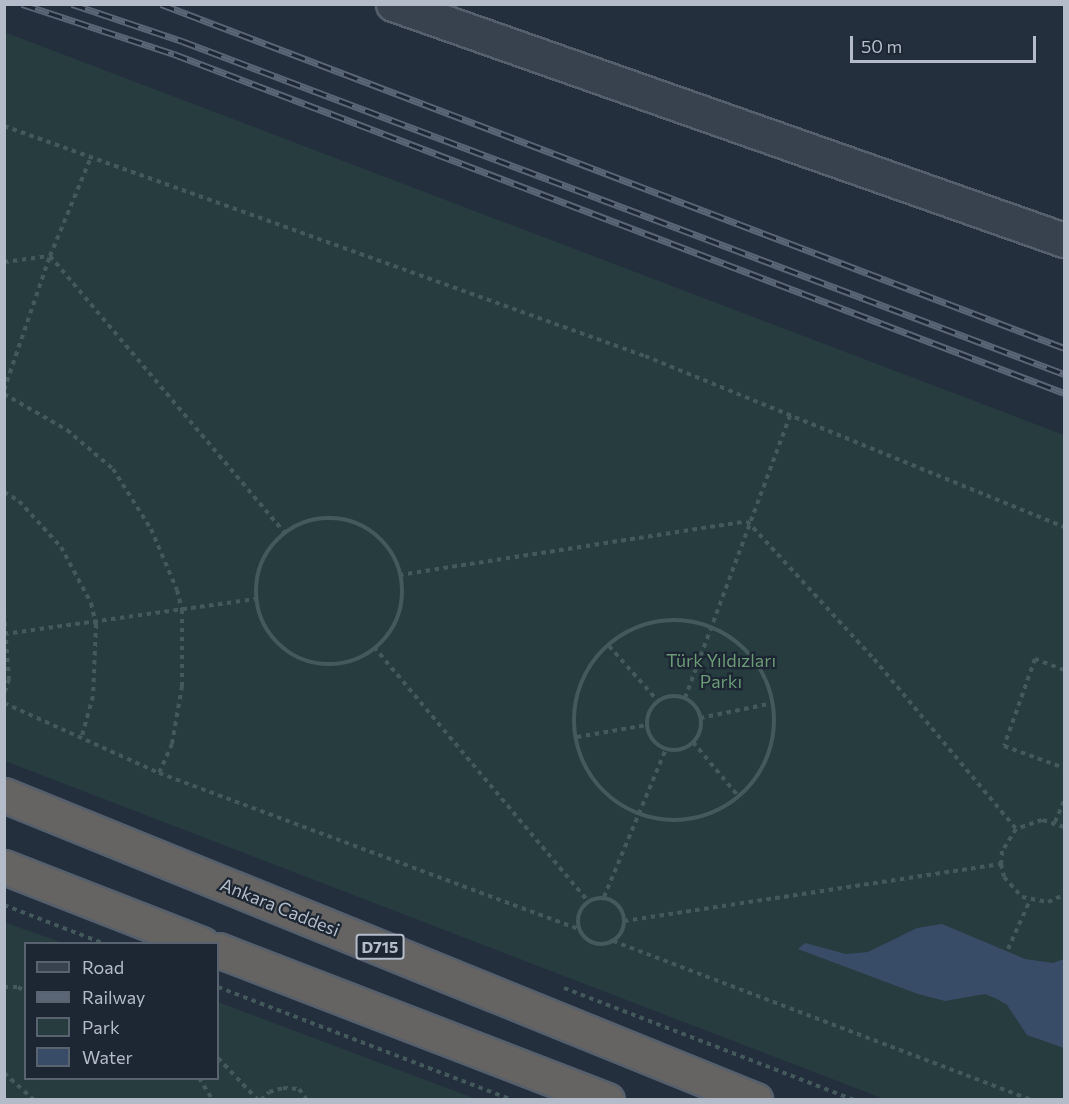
<!DOCTYPE html>
<html>
<head>
<meta charset="utf-8">
<style>
	body { margin:0 }
	#map { position:relative; width:1069px; height:1104px; overflow:hidden; background:#242f3e; font-family:Commissioner,sans-serif }
	div>[style] { position:absolute }
	.green>* { inset:0; background:#263c3f }
	.water>* { inset:0; background:#394c67 }
	.path>* { height:4px; margin-top:-2px; transform-origin:0; background:repeating-linear-gradient(90deg,#44595c 0 4.5px,transparent 0 9px) }
	.path>.ring { margin:-2px; padding:0; box-sizing:content-box; background:none; border:4px solid #44595c; border-radius:50% }
	.roads { filter:drop-shadow(2px 0 #565f6c) drop-shadow(-2px 0 #565f6c) drop-shadow(0 2px #565f6c) drop-shadow(0 -2px #565f6c) }
	.tertiary>* { height:33px; margin:-16.5px; padding:0 16.5px; transform-origin:16.5px; border-radius:16.5px; background:#38414e }
	.trunk>* { height:33px; margin:-16.5px; padding:0 16.5px; transform-origin:16.5px; border-radius:16.5px; background:#656462 }
	.rail>* { height:7px; margin-top:-3.5px; transform-origin:0; background:repeating-linear-gradient(90deg,#1d2633 0 14px,#5a6575 0 28px); box-sizing:border-box; border-block:2px solid #5a6575 }
	span { translate:-50% -50%; white-space:nowrap; text-align:center; line-height:1.15; -webkit-text-stroke:4.5px #1d2633; paint-order:stroke }
	.shield-label span { padding:2px 4px; background:#1d2633; border:2px solid; border-radius:4px; -webkit-text-stroke-width:0 }
	.shield-label { font-size:16px; color:#b4bcc9; font-weight:700 }
	.park-label { font-size:18px; color:#6b9a76 }
	.street-label { font-size:18px; color:#b4bcc9 }
	.frame { position:absolute; inset:0; border:6px solid #b4bcc9; pointer-events:none }
	.legend { position:absolute; left:24px; top:942px; width:195px; height:138px; box-sizing:border-box; background:#1d2633; border:2px solid #59626f; margin:0; padding:8px 10px; list-style:none; font-size:18px; color:#b4bcc9 }
	.legend li { display:flex; align-items:center; gap:12px; height:30px }
	.legend b { width:30px; border:2px solid #59626f }
	.scale { position:absolute; left:850px; top:36px; width:186px; height:27px; box-sizing:border-box; border:3px solid #b4bcc9; border-top:0; padding-left:8px; font-size:18px; line-height:21px; white-space:nowrap; color:#b4bcc9; -webkit-text-stroke:4px #1d2633; paint-order:stroke }
</style>
</head>
<body>
<div id="map">
	<div class="green">
		<div style="clip-path:polygon(4px 32px,1064px 435px,1064px 1099px,884px 1099px,5px 761px)"></div>
		<div style="clip-path:polygon(4px 922px,63px 943px,26px 944px,26px 1078px,218px 1078px,218px 1002px,476px 1099px,5px 1099px)"></div>
	</div>
	<div class="water">
		<div style="clip-path:polygon(942px 924px,1025px 959px,1053px 963px,1064px 959px,1064px 1048px,1027px 1035px,1007px 1005px,997px 999px,985px 994px,945px 1001px,918px 994px,798px 949px,805px 943px,846px 954px,868px 952px,917px 928px)"></div>
	</div>
	<div class="path">
		<div style="left:4px;top:126px;width:681px;rotate:19.74deg"></div>
		<div style="left:645px;top:356px;width:453px;rotate:22.2deg"></div>
		<div style="left:50px;top:256px;width:362px;rotate:49.7deg"></div>
		<div style="left:4px;top:262px;width:46px;rotate:-7.4deg"></div>
		<div style="left:4px;top:390px;width:142px;rotate:-71.1deg"></div>
		<div style="left:50px;top:256px;width:107px;rotate:-67.5deg"></div>
		<div style="left:4px;top:394px;width:73px;rotate:29.7deg"></div>
		<div style="left:67px;top:430px;width:60px;rotate:40.3deg"></div>
		<div style="left:113px;top:469px;width:71px;rotate:57.7deg"></div>
		<div style="left:151px;top:529px;width:66px;rotate:66.9deg"></div>
		<div style="left:177px;top:590px;width:21px;rotate:76deg"></div>
		<div style="left:182px;top:610px;width:76px;rotate:90deg"></div>
		<div style="left:182px;top:686px;width:59px;rotate:99.8deg"></div>
		<div style="left:172px;top:744px;width:32px;rotate:114deg"></div>
		<div style="left:4px;top:492px;width:17px;rotate:31deg"></div>
		<div style="left:19px;top:501px;width:62px;rotate:47.6deg"></div>
		<div style="left:61px;top:547px;width:64px;rotate:61.8deg"></div>
		<div style="left:91px;top:603px;width:22px;rotate:77deg"></div>
		<div style="left:96px;top:624px;width:72px;rotate:92.4deg"></div>
		<div style="left:93px;top:696px;width:41px;rotate:105.4deg"></div>
		<div class="ring" style="left:256px;top:518px;width:142px;height:142px"></div>
		<div style="left:399px;top:575px;width:352px;rotate:-8.8deg"></div>
		<div style="left:747px;top:521px;width:188px;rotate:47.4deg"></div>
		<div style="left:874px;top:659px;width:222px;rotate:50.1deg"></div>
		<div style="left:4px;top:613px;width:66px;rotate:85.7deg"></div>
		<div style="left:9px;top:679px;width:16px;rotate:108deg"></div>
		<div class="ring" style="left:574px;top:620px;width:196px;height:196px"></div>
		<div style="left:4px;top:634px;width:254px;rotate:-7.9deg"></div>
		<div style="left:609px;top:646px;width:74px;rotate:48.3deg"></div>
		<div style="left:374px;top:647px;width:332px;rotate:49.9deg"></div>
		<div style="left:1064px;top:670px;width:31px;rotate:-159deg"></div>
		<div style="left:1035px;top:659px;width:92px;rotate:109.6deg"></div>
		<div style="left:1004px;top:746px;width:64px;rotate:20.1deg"></div>
		<div class="ring" style="left:647px;top:696px;width:50px;height:50px"></div>
		<div style="left:685px;top:698px;width:302px;rotate:-69.6deg"></div>
		<div style="left:4px;top:703px;width:170px;rotate:24.3deg"></div>
		<div style="left:159px;top:773px;width:448px;rotate:20.4deg"></div>
		<div style="left:700px;top:718px;width:75px;rotate:-11.6deg"></div>
		<div style="left:577px;top:737px;width:71px;rotate:-9.7deg"></div>
		<div style="left:693px;top:742px;width:72px;rotate:50.1deg"></div>
		<div style="left:1055px;top:822px;width:23px;rotate:-67deg"></div>
		<div style="left:1064px;top:827px;width:23px;rotate:-162deg"></div>
		<div style="left:1042px;top:820px;width:28px;rotate:161deg"></div>
		<div style="left:1016px;top:829px;width:26px;rotate:122deg"></div>
		<div style="left:1002px;top:851px;width:13px;rotate:94deg"></div>
		<div style="left:1001px;top:864px;width:13px;rotate:77deg"></div>
		<div style="left:1004px;top:877px;width:27px;rotate:48deg"></div>
		<div style="left:1022px;top:897px;width:26px;rotate:11deg"></div>
		<div style="left:1048px;top:902px;width:17px;rotate:-24deg"></div>
		<div style="left:604px;top:897px;width:160px;rotate:-67.3deg"></div>
		<div class="ring" style="left:578px;top:898px;width:42px;height:42px"></div>
		<div style="left:4px;top:905px;width:108px;rotate:21.1deg"></div>
		<div style="left:624px;top:921px;width:381px;rotate:-8.6deg"></div>
		<div style="left:613px;top:941px;width:448px;rotate:20.8deg"></div>
		<div style="left:1008px;top:949px;width:54px;rotate:-65.8deg"></div>
		<div style="left:4px;top:987px;width:14px"></div>
		<div style="left:18px;top:987px;width:9px;rotate:32deg"></div>
		<div style="left:218px;top:987px;width:315px;rotate:21deg"></div>
		<div style="left:564px;top:988px;width:312px;rotate:21.1deg"></div>
		<div style="left:218px;top:1058px;width:58px;rotate:46.4deg"></div>
		<div style="left:4px;top:1073px;width:40px;rotate:42deg"></div>
		<div style="left:199px;top:1078px;width:26px;rotate:58deg"></div>
		<div style="left:261px;top:1100px;width:11px;rotate:-45deg"></div>
		<div style="left:269px;top:1092px;width:15px;rotate:-16deg"></div>
		<div style="left:283px;top:1088px;width:16px;rotate:4deg"></div>
		<div style="left:299px;top:1089px;width:14px;rotate:54deg"></div>
	</div>
	<div class="roads">
		<div class="tertiary">
			<div style="left:393px;top:4px;width:711px;rotate:19.38deg"></div>
		</div>
		<div class="trunk">
			<div style="left:4px;top:795px;width:811px;rotate:22.1deg"></div>
			<div style="left:4px;top:867px;width:212px;rotate:21.3deg"></div>
			<div style="left:218px;top:950px;width:417px;rotate:21.1deg"></div>
		</div>
	</div>
	<div class="rail">
		<div style="left:22px;top:4px;width:160px;rotate:18.2deg"></div>
		<div style="left:174px;top:54px;width:952px;rotate:20.85deg"></div>
		<div style="left:72px;top:4px;width:116px;rotate:18.6deg"></div>
		<div style="left:182px;top:41px;width:943px;rotate:20.68deg"></div>
		<div style="left:161px;top:4px;width:966px;rotate:20.85deg"></div>
	</div>
	<div class="shield-label">
		<span style="left:380px;top:947px">D715</span>
	</div>
	<div class="park-label">
		<span style="left:721px;top:671px">Türk Yıldızları<br>Parkı</span>
	</div>
	<div class="street-label">
		<span style="left:280px;top:907px;rotate:22deg">Ankara Caddesi</span>
	</div>
	<div class="frame"></div>
	<ul class="legend">
	<li><b style="height:8px;background:#38414e"></b>Road</li>
	<li><b style="height:8px;background:#5a6575"></b>Railway</li>
	<li><b style="height:16px;background:#263c3f"></b>Park</li>
	<li><b style="height:16px;background:#394c67"></b>Water</li>
	</ul>
	<div class="scale">50 m</div>
</div>
</body>
</html>
